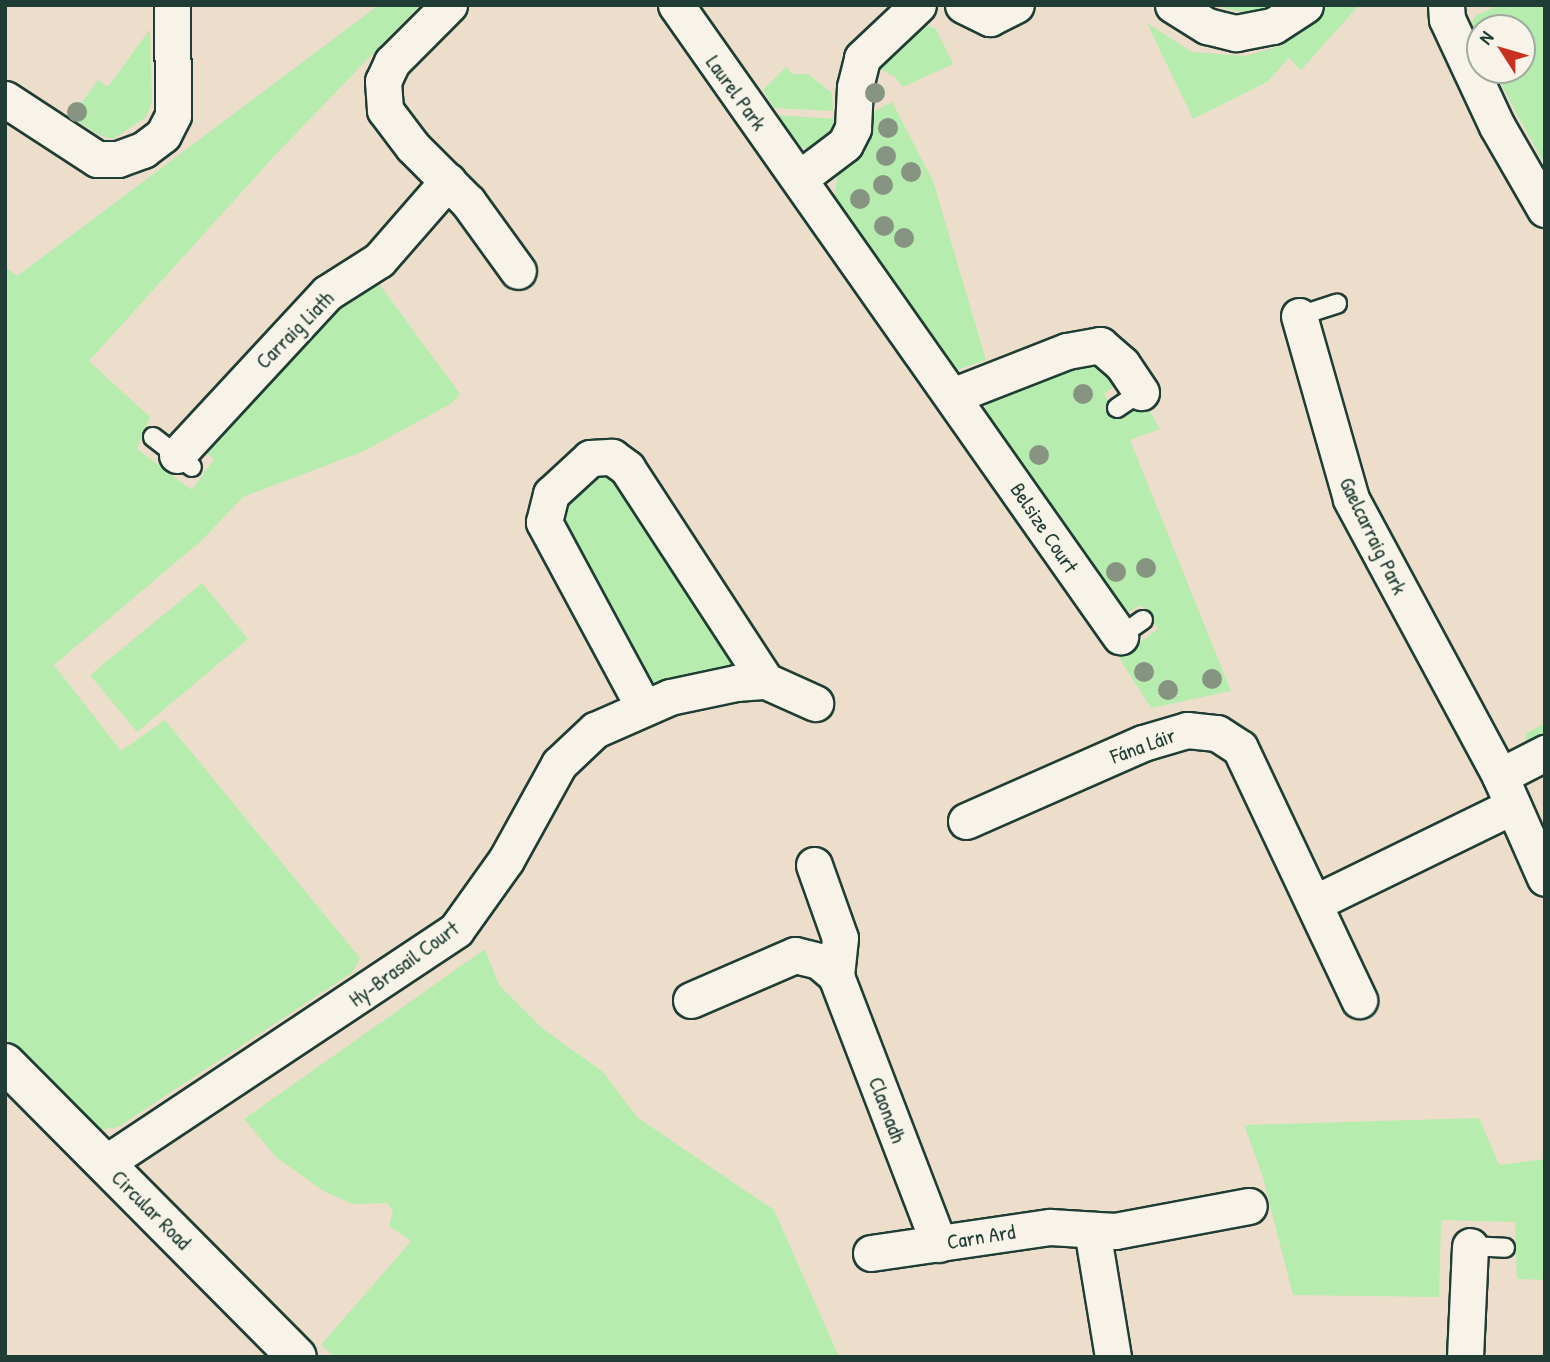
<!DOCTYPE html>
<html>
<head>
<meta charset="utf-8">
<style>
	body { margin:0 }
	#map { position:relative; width:1550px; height:1362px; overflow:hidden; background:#eddecb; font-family:"Patrick Hand",sans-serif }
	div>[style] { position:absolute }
	.green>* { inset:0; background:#b6ecad }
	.roads { filter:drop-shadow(2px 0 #1f3d34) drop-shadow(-2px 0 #1f3d34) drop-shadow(0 2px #1f3d34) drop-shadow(0 -2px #1f3d34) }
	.lane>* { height:18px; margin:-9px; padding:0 9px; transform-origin:9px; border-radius:9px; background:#f7f3e8 }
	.street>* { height:35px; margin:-17.5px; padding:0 17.5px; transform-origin:17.5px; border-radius:17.5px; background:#f7f3e8 }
	.secondary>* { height:38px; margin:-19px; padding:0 19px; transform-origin:19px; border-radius:19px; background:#f7f3e8 }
	.trees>* { width:20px; height:20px; margin:-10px; border-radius:50%; background:#889482 }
	span { translate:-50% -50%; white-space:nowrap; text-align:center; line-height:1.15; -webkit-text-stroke:5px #f7f3e8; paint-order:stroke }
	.street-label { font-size:21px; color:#1f3d34 }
	.frame { position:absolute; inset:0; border:7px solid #1f3d34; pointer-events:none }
	.north { position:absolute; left:1466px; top:14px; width:70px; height:70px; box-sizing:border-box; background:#f7f3e8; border:2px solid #a1aaa0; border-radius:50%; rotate:307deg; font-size:19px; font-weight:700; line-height:28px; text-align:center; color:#1f3d34 }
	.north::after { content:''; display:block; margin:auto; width:24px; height:32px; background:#c8321e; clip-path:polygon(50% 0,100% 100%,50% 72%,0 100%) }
</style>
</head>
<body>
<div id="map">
	<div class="green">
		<div style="clip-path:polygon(379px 5px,420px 5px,277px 153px,89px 361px,150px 417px,137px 449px,192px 490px,214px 459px,201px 448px,342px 303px,377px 281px,460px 394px,452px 403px,364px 451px,243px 497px,201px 541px,54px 665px,121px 751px,165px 720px,360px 958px,353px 972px,118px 1127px,93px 1131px,5px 1037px,5px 267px,17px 276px)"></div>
		<div style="clip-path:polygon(1226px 5px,1276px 5px,1247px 13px,1223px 8px)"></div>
		<div style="clip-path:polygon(1328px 5px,1359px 5px,1301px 70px,1289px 58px,1267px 82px,1193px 119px,1147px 23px,1192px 52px,1245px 56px,1283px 45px)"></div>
		<div style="clip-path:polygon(1499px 5px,1545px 5px,1545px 165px,1493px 70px,1522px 70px,1522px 28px,1480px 28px,1480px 46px,1471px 25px,1475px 16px)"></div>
		<div style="clip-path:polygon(920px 22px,936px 29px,953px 64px,903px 87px,895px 77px,873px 65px)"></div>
		<div style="clip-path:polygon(150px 29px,152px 101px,146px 117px,113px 139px,99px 135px,71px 117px,98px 80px,108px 87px)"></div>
		<div style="clip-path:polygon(786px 67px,793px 74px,808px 74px,832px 93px,833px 111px,774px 108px,763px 90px)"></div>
		<div style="clip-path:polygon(892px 102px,933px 181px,986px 360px,954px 371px,834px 200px,837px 177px,868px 134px,871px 113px)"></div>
		<div style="clip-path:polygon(772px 115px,840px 119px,837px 130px,808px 149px,793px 144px)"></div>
		<div style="clip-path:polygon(1089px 355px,1120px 383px,1104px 394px,1120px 419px,1146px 405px,1160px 429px,1130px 440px,1231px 691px,1151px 708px,1119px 658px,1158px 629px,1141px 605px,1125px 614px,983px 417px,988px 397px)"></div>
		<div style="clip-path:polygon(589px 472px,609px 472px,734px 662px,730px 667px,658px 687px,645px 682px,557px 515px)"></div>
		<div style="clip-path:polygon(202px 583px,248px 639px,137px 732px,90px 675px)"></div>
		<div style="clip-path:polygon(1545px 723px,1545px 736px,1527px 745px,1525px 734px)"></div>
		<div style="clip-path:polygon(485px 949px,499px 985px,543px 1029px,602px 1071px,638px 1118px,774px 1210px,839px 1357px,335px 1357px,321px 1345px,411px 1241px,389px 1226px,393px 1212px,387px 1203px,353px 1204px,325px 1192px,276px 1157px,244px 1119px)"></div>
		<div style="clip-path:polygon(1479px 1118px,1499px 1165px,1545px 1159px,1545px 1280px,1517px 1279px,1515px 1222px,1441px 1220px,1439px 1297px,1293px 1295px,1262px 1174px,1244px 1125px)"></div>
	</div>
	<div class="roads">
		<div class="lane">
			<div style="left:1299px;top:316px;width:40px;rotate:-18deg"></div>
			<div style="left:1117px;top:408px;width:29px;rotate:-34deg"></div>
			<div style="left:153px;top:437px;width:49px;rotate:37.6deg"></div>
			<div style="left:1120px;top:636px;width:28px;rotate:-35deg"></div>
			<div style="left:1470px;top:1246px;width:35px;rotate:3deg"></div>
		</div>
		<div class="street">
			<div style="left:449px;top:5px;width:81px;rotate:135deg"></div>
			<div style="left:392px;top:62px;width:21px;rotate:115deg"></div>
			<div style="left:383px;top:81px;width:29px;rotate:86deg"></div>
			<div style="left:385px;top:110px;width:46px;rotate:52.9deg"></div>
			<div style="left:413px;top:147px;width:78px;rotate:45deg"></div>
			<div style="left:468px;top:202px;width:85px;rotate:54.1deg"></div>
			<div style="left:676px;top:5px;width:772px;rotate:54.87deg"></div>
			<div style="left:963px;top:5px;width:30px;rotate:26deg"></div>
			<div style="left:990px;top:18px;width:29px;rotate:-27deg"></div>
			<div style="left:1173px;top:5px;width:40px;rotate:32deg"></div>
			<div style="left:1207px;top:26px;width:30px;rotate:14deg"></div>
			<div style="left:1236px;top:33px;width:38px;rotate:-11deg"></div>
			<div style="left:1273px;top:26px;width:38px;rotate:-33deg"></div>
			<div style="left:1446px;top:5px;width:14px;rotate:86deg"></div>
			<div style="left:1447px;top:19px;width:118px;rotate:65deg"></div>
			<div style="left:1497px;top:126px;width:96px;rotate:60deg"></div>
			<div style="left:5px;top:99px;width:110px;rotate:33.1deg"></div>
			<div style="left:97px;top:159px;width:21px"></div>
			<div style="left:118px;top:159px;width:27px;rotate:-20deg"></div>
			<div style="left:143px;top:150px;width:25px;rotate:-37deg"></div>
			<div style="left:163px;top:135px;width:22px;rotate:-63deg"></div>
			<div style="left:173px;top:115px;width:110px;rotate:-90.5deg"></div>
			<div style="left:800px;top:178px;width:56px;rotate:-37.1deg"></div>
			<div style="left:845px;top:144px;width:18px;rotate:-63deg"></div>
			<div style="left:853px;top:128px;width:41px;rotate:-87.2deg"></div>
			<div style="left:855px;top:87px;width:30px;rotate:-76deg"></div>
			<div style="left:862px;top:58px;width:77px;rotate:-43.4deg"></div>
			<div style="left:1299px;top:316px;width:190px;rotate:74.1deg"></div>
			<div style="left:1351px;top:499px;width:315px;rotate:61.7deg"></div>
			<div style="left:1500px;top:776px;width:111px;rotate:66.2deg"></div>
			<div style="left:952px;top:396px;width:123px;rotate:-21.4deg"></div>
			<div style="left:1067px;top:351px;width:34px;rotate:-10deg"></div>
			<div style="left:1100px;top:345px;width:29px;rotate:41deg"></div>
			<div style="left:1122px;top:364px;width:34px;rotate:56deg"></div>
			<div style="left:177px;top:455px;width:221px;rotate:-47.2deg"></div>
			<div style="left:327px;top:293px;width:62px;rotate:-32.4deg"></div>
			<div style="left:379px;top:260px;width:105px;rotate:-48.9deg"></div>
			<div style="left:643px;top:706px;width:209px;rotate:-118.3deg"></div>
			<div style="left:544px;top:522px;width:29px;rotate:-76deg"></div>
			<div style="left:551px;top:494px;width:53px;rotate:-42.7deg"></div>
			<div style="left:590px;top:458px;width:22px;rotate:-3deg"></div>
			<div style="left:612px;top:457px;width:19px;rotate:36deg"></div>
			<div style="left:627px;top:468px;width:254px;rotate:56.9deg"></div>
			<div style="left:1500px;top:776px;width:51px;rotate:-27.1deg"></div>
			<div style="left:966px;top:821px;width:193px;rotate:-23.8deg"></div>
			<div style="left:1143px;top:743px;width:46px;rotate:-16.5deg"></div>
			<div style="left:1187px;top:730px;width:30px;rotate:6deg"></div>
			<div style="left:1217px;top:733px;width:27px;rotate:33deg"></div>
			<div style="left:1240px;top:748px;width:279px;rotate:64.7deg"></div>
			<div style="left:814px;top:865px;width:77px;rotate:70.4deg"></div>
			<div style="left:840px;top:938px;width:38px;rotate:96deg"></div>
			<div style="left:1314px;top:903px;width:221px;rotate:-26deg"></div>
			<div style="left:691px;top:1000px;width:113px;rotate:-23.4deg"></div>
			<div style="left:795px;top:955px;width:25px;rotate:14deg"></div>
			<div style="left:819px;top:961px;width:23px;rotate:41deg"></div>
			<div style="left:836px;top:976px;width:287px;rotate:69deg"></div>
			<div style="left:104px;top:1164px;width:423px;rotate:-33.6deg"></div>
			<div style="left:456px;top:930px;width:86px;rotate:-54.5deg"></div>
			<div style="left:506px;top:860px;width:110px;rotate:-61.1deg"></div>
			<div style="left:559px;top:764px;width:50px;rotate:-43.4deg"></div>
			<div style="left:595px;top:730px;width:82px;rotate:-23.7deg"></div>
			<div style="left:670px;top:697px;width:67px;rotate:-12deg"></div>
			<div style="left:736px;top:683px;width:30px;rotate:-4deg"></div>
			<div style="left:766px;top:681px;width:54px;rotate:24.2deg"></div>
			<div style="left:1092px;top:1230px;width:129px;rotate:80.6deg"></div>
			<div style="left:871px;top:1253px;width:181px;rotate:-8.3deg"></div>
			<div style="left:1050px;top:1227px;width:65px;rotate:3.5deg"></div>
			<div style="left:1115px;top:1231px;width:136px;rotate:-10.6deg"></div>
			<div style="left:1465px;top:1357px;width:111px;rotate:-87.4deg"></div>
		</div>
		<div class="secondary">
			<div style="left:5px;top:1063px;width:414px;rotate:45.2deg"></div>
		</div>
	</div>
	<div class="trees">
		<div style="left:875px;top:93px"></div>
		<div style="left:77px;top:112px"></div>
		<div style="left:888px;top:128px"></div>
		<div style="left:886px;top:156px"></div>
		<div style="left:911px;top:172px"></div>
		<div style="left:883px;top:185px"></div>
		<div style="left:860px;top:199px"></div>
		<div style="left:884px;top:226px"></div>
		<div style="left:904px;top:238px"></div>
		<div style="left:1083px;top:394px"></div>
		<div style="left:1039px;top:455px"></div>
		<div style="left:1146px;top:568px"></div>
		<div style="left:1116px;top:572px"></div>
		<div style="left:1144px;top:672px"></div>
		<div style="left:1212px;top:679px"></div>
		<div style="left:1168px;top:690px"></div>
	</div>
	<div class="street-label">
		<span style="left:736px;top:93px;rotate:54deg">Laurel Park</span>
		<span style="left:295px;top:330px;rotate:-45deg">Carraig Liath</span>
		<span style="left:1044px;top:528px;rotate:56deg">Belsize Court</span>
		<span style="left:1373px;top:536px;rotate:64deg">Gaelcarraig Park</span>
		<span style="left:1143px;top:746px;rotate:-20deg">Fána Láir</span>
		<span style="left:404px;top:964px;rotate:-36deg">Hy-Brasail Court</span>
		<span style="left:887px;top:1110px;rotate:69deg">Claonadh</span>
		<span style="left:151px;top:1210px;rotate:45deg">Circular Road</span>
		<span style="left:981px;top:1237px;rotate:-9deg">Carn Ard</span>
	</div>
	<div class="frame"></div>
	<div class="north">N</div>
</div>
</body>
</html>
